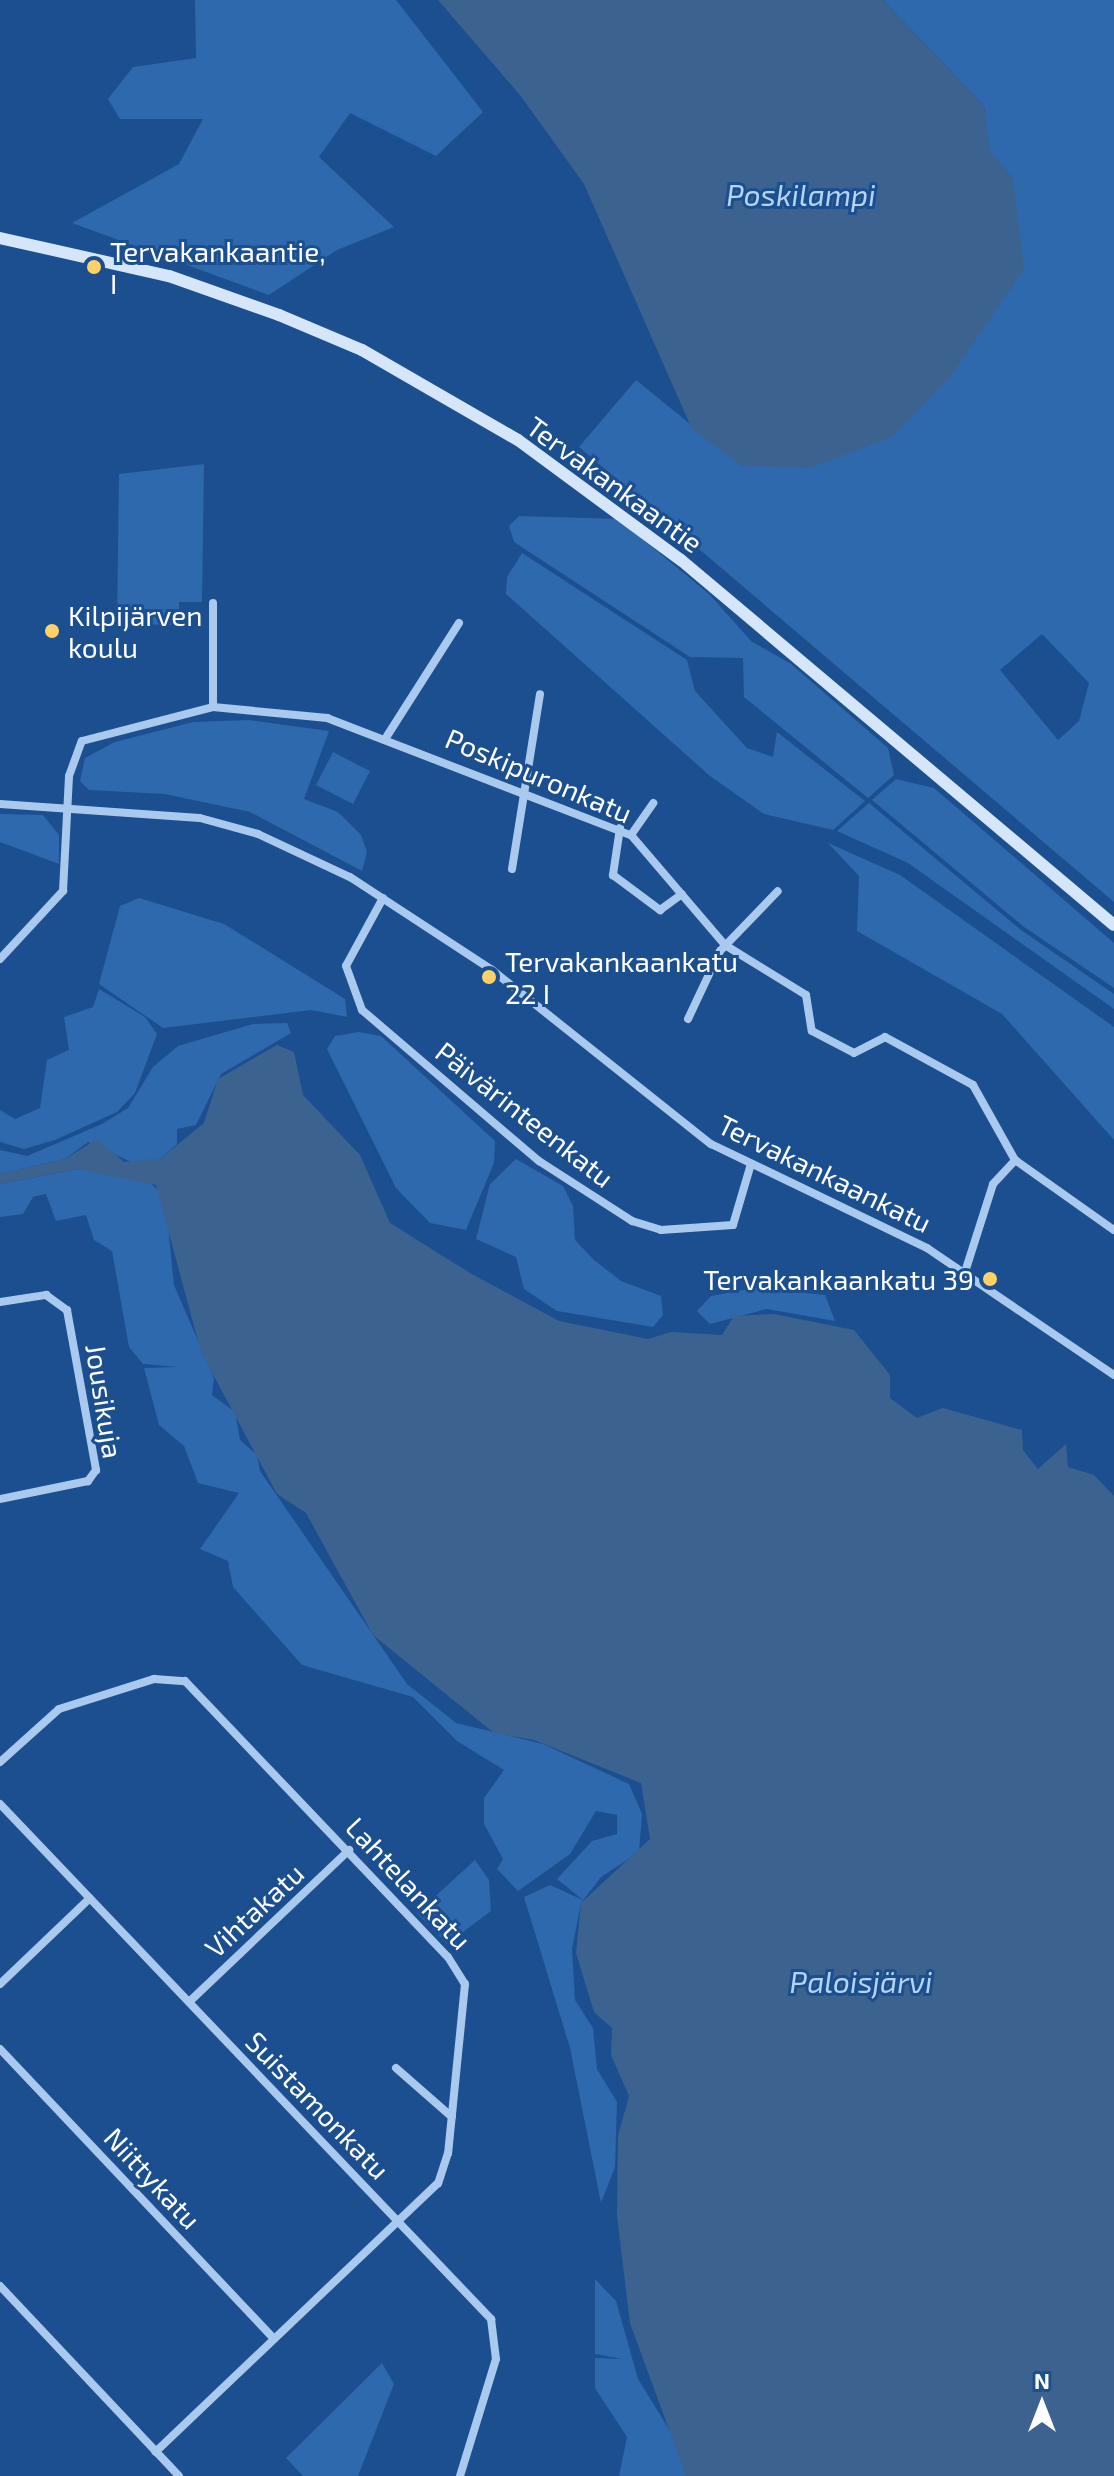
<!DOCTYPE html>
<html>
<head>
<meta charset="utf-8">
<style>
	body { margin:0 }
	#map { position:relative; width:1114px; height:2476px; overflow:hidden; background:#1b4f8f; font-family:"Exo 2",sans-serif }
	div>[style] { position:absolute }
	.green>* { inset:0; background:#2e69ad }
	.water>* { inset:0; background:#3c6290 }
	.street>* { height:8px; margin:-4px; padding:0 4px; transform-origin:4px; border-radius:4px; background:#a9c9ee }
	.secondary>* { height:12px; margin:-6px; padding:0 6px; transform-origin:6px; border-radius:6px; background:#d6e6fa }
	.dots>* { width:22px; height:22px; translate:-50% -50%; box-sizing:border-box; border:4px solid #1b4f8f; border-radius:50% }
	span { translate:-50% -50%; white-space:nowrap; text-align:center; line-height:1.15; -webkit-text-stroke:6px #1b4f8f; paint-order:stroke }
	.poi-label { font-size:28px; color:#fff }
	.left { translate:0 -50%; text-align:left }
	.right { translate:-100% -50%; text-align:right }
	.street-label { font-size:28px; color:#fff }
	.water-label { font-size:30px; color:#b5d3f5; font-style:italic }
	.north { position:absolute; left:1002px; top:2364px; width:80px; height:80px; -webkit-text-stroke:6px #1b4f8f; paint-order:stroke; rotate:0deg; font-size:22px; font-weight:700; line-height:32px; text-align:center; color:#fff }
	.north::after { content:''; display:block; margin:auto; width:28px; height:36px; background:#fff; clip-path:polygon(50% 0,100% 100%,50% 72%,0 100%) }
</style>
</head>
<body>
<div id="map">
	<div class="green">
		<div style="clip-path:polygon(195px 0,396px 0,483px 112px,436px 156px,350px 113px,319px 157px,394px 227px,337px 250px,269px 295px,72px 223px,179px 164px,203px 119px,120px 119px,108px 99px,133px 67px,196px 58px)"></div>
		<div style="clip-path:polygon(evenodd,883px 0,1114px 0,1114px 902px,579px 447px,636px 380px,742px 466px,1013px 179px,989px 150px,984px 106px,883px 0,1042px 634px,1089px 683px,1079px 721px,1058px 740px,1000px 670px,1042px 634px)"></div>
		<div style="clip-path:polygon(204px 464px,202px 602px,179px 602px,179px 625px,117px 624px,119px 474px)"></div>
		<div style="clip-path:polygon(519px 516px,618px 519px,709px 594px,751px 641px,791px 664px,888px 748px,894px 775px,868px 798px,744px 697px,743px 658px,690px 657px,514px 542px,509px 526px)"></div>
		<div style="clip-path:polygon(522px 553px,687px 660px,695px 691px,747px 748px,773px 757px,777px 732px,865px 801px,833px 830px,764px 814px,710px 776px,506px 594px,507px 577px)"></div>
		<div style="clip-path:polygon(249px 720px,329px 731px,304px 799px,338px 812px,361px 835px,367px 852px,362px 871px,250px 812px,165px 794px,89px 790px,80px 781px,85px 758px,115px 742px,193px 722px)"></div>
		<div style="clip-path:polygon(333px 752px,370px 771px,353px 804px,316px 785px)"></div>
		<div style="clip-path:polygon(896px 779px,934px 788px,1114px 943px,1114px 988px,1024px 927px,872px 800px)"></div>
		<div style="clip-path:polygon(869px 803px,1021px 930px,1114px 994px,1114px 1009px,908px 863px,837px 831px)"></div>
		<div style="clip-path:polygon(0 814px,43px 815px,59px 835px,59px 864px,0 842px)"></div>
		<div style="clip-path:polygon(828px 843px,900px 875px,1114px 1027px,1114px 1140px,1002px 1014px,857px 931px,859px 876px)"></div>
		<div style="clip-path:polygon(139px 898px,224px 924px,345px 999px,347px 1017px,311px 1010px,163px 1028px,99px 984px,120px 906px)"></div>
		<div style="clip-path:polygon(99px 989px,145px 1017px,157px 1034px,135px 1093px,117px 1112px,55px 1140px,24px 1149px,0 1142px,0 1110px,15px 1119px,40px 1108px,47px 1060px,69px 1050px,64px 1017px,93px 1007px)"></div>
		<div style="clip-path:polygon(253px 1024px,287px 1023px,291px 1033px,221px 1074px,196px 1125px,177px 1129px,177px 1144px,161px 1158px,140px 1166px,88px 1142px,65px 1159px,0 1174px,0 1150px,27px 1156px,102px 1124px,128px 1108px,153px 1067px,178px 1046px)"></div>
		<div style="clip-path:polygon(359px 1032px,381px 1036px,495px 1141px,494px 1163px,466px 1230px,430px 1223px,396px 1188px,327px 1049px,335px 1036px)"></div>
		<div style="clip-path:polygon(516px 1159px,563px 1186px,573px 1206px,575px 1240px,594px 1260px,621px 1281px,661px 1296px,663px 1315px,653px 1327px,557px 1311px,524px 1289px,516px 1257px,476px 1239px,490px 1184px)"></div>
		<div style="clip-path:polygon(77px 1169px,143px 1177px,165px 1196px,174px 1285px,214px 1378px,212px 1395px,235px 1412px,240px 1440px,257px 1455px,260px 1471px,407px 1684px,456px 1723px,543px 1744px,629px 1784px,642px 1814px,639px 1852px,601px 1877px,581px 1903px,572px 1949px,575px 2000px,593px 2028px,597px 2069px,617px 2102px,615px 2167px,601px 2203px,570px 2048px,524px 1897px,550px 1885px,583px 1900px,557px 1879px,592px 1841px,617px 1834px,617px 1815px,596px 1811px,570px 1854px,518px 1891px,497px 1869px,503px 1859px,484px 1824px,484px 1798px,504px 1770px,457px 1741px,413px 1697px,302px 1665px,233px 1587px,228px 1561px,200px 1549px,239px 1493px,198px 1483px,184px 1446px,159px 1425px,144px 1368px,177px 1367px,143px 1364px,129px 1347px,112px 1251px,94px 1240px,86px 1215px,56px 1221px,46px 1194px,33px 1197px,23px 1214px,0 1217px,0 1184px)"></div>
		<div style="clip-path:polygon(754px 1288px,825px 1295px,835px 1321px,767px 1309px,710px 1324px,697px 1311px,711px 1296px)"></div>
		<div style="clip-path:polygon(475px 1860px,489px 1880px,491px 1911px,447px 1944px,417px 1913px)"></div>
		<div style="clip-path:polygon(595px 2279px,616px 2301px,638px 2379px,677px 2442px,686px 2476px,619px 2476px,627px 2437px,595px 2388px,595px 2358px,623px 2359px,595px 2354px)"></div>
		<div style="clip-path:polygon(382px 2363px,394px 2384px,358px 2476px,303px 2476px,286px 2458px)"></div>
	</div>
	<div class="water">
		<div style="clip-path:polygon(438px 0,883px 0,984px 106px,990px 150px,1013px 179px,1024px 269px,951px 376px,892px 437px,810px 468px,742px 466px,692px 429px,584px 184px,520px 95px)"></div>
		<div style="clip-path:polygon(277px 1045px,294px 1052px,303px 1095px,360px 1155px,390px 1223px,470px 1273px,559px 1321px,648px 1339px,671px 1332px,722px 1335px,734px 1316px,774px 1314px,854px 1330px,890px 1375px,890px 1398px,917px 1418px,943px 1408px,1022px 1430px,1023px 1450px,1038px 1469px,1066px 1444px,1068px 1467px,1094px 1475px,1114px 1496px,1114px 2476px,686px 2476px,630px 2323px,617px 2216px,618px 2136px,629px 2096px,611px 2055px,612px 2028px,594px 2012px,576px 1953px,581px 1903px,650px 1839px,641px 1783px,534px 1740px,494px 1733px,373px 1635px,306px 1513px,277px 1494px,201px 1352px,156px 1185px,77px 1169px,0 1184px,0 1174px,65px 1159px,97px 1139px,124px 1162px,161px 1158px,204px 1123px,218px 1079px)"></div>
	</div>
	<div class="street">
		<div style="left:213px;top:603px;width:104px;rotate:90deg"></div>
		<div style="left:387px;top:736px;width:134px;rotate:-57.5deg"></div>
		<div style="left:0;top:804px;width:200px;rotate:4deg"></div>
		<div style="left:200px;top:818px;width:60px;rotate:15.4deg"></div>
		<div style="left:258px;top:834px;width:102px;rotate:25.1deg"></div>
		<div style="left:350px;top:877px;width:170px;rotate:33.2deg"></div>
		<div style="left:492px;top:970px;width:280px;rotate:38.5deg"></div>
		<div style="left:711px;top:1144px;width:240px;rotate:25.7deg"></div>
		<div style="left:927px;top:1248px;width:226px;rotate:34.2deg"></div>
		<div style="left:620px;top:828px;width:48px;rotate:98.5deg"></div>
		<div style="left:613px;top:875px;width:59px;rotate:36.7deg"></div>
		<div style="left:660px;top:910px;width:27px;rotate:-36deg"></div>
		<div style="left:631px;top:835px;width:39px;rotate:-55deg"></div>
		<div style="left:512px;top:869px;width:177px;rotate:-80.9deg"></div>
		<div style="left:383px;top:898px;width:77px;rotate:118.6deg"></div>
		<div style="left:346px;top:966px;width:47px;rotate:70deg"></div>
		<div style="left:362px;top:1010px;width:233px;rotate:40.5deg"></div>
		<div style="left:539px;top:1161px;width:111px;rotate:32.8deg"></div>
		<div style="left:632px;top:1221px;width:30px;rotate:17deg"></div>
		<div style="left:661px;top:1230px;width:72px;rotate:-4deg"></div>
		<div style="left:733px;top:1225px;width:64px;rotate:-73.6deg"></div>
		<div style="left:0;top:959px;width:93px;rotate:-47.2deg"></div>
		<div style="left:63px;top:891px;width:115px;rotate:-87deg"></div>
		<div style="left:69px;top:776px;width:37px;rotate:-70deg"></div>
		<div style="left:82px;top:741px;width:135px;rotate:-14.5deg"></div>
		<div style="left:213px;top:707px;width:115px;rotate:5.5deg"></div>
		<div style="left:327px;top:718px;width:326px;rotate:21.1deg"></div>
		<div style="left:631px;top:835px;width:145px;rotate:49.5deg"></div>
		<div style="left:725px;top:945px;width:95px;rotate:31.7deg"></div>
		<div style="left:806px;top:995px;width:36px;rotate:81deg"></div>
		<div style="left:812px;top:1031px;width:47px;rotate:27.6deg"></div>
		<div style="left:854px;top:1053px;width:35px;rotate:-27deg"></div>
		<div style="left:885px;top:1037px;width:100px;rotate:28.6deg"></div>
		<div style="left:973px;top:1085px;width:86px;rotate:60.8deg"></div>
		<div style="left:1015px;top:1160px;width:121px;rotate:35.3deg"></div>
		<div style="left:688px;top:1019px;width:75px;rotate:-64.8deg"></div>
		<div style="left:720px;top:951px;width:83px;rotate:-46deg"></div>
		<div style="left:965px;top:1272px;width:92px;rotate:-72.3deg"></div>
		<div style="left:993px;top:1184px;width:33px;rotate:-47deg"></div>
		<div style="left:0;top:1302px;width:47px;rotate:-8.7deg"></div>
		<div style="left:46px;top:1295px;width:26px;rotate:36deg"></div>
		<div style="left:67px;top:1310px;width:163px;rotate:79.7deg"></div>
		<div style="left:96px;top:1470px;width:14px;rotate:126deg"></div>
		<div style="left:88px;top:1481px;width:90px;rotate:168.4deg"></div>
		<div style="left:0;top:1762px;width:79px;rotate:-41.9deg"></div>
		<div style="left:59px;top:1709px;width:100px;rotate:-17.5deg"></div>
		<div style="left:154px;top:1679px;width:31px;rotate:4deg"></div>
		<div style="left:185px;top:1681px;width:381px;rotate:46.4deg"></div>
		<div style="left:448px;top:1957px;width:32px;rotate:58deg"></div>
		<div style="left:465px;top:1984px;width:170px;rotate:95.7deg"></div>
		<div style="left:448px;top:2153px;width:32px;rotate:108deg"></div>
		<div style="left:438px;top:2183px;width:390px;rotate:136.4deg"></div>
		<div style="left:0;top:1804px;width:712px;rotate:46.37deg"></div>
		<div style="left:491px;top:2319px;width:40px;rotate:82.9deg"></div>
		<div style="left:496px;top:2359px;width:122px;rotate:107.1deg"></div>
		<div style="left:0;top:1984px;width:124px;rotate:-43.7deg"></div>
		<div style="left:189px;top:2002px;width:221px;rotate:-43.5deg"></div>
		<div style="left:0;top:2049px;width:399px;rotate:46.6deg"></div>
		<div style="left:396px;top:2068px;width:74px;rotate:41.2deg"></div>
		<div style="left:0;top:2286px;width:261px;rotate:46.7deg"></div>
	</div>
	<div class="secondary">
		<div style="left:0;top:238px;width:173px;rotate:12.7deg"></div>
		<div style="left:169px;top:276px;width:117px;rotate:19.5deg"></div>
		<div style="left:279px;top:315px;width:90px;rotate:22.9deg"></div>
		<div style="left:362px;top:350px;width:180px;rotate:30deg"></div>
		<div style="left:518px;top:440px;width:202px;rotate:36.4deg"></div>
		<div style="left:681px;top:560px;width:566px;rotate:40.13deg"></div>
	</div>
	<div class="dots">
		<div style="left:94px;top:267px;background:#ffd166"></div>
		<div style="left:52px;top:631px;background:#ffd166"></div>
		<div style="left:489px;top:977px;background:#ffd166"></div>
		<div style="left:990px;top:1279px;background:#ffd166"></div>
	</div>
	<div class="poi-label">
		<span class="left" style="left:110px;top:267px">Tervakankaantie,<br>I</span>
		<span class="left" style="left:68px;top:631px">Kilpijärven<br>koulu</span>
		<span class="left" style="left:505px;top:977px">Tervakankaankatu<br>22 I</span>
		<span class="right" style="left:974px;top:1279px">Tervakankaankatu 39</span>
	</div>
	<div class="street-label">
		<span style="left:615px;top:484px;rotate:36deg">Tervakankaantie</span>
		<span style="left:539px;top:775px;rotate:23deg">Poskipuronkatu</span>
		<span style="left:525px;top:1114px;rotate:38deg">Päivärinteenkatu</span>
		<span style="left:825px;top:1173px;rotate:26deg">Tervakankaankatu</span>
		<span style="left:105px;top:1401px;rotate:81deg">Jousikuja</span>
		<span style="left:409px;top:1883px;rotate:47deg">Lahtelankatu</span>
		<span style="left:254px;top:1910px;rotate:-43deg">Vihtakatu</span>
		<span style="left:318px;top:2105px;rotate:46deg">Suistamonkatu</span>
		<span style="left:153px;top:2178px;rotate:47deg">Niittykatu</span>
	</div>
	<div class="water-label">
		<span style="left:801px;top:194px">Poskilampi</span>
		<span style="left:861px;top:1981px">Paloisjärvi</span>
	</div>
	<div class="north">N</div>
</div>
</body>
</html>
